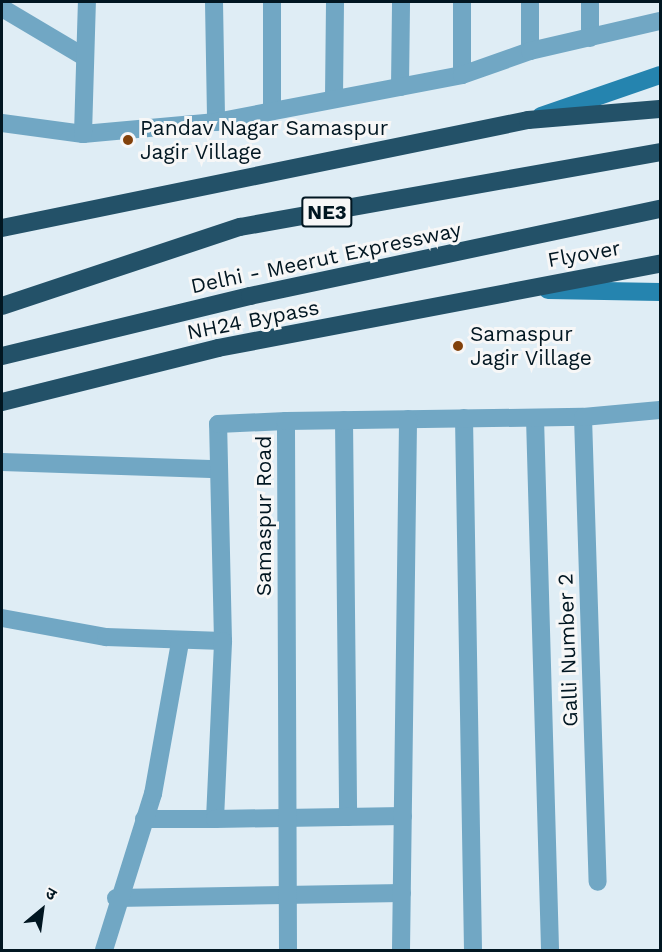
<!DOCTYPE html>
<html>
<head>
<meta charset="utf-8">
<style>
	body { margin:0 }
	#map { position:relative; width:662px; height:952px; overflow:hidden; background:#dfedf5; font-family:"Work Sans","Noto Sans Devanagari",sans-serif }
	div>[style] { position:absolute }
	.street>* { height:18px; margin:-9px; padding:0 9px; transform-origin:9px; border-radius:9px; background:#71a7c4 }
	.secondary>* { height:18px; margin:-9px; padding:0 9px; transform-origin:9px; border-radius:9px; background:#2584af }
	.highway>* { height:18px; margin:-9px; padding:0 9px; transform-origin:9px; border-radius:9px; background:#235168 }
	.dots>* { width:16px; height:16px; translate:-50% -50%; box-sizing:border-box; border:3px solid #f7f7f7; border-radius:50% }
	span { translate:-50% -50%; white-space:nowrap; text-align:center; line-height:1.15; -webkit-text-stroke:6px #f7f7f7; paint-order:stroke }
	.shield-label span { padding:2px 4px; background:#f7f7f7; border:2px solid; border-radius:4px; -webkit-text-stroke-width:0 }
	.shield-label { font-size:20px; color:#011621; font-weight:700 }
	.poi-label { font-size:21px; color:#011621 }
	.left { translate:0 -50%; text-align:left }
	.street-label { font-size:21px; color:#011621 }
	.frame { position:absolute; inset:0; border:3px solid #011621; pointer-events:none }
	.north { position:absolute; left:12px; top:880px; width:60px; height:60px; -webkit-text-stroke:4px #f7f7f7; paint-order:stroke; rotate:29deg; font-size:16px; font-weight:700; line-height:24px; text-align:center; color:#011621 }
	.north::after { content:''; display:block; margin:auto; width:21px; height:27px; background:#011621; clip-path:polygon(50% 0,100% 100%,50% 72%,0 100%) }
</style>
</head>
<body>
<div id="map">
	<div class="street">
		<div style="left:214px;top:2px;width:120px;rotate:89deg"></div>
		<div style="left:272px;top:2px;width:109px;rotate:90deg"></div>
		<div style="left:462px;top:2px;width:73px;rotate:90deg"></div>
		<div style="left:530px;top:2px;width:49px;rotate:90deg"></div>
		<div style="left:590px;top:2px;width:36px;rotate:90deg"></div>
		<div style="left:2px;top:8px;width:94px;rotate:30.7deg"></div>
		<div style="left:400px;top:87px;width:85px;rotate:-89.3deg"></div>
		<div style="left:334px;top:98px;width:96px;rotate:-89.4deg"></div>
		<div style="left:2px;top:123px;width:82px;rotate:7.7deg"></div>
		<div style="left:83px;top:134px;width:134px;rotate:-5.2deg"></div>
		<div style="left:216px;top:122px;width:250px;rotate:-10.8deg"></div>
		<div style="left:462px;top:75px;width:72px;rotate:-19.4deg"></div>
		<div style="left:530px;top:51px;width:133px;rotate:-13deg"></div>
		<div style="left:83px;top:134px;width:132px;rotate:-88.3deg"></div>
		<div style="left:583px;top:417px;width:465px;rotate:88.2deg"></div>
		<div style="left:464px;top:418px;width:532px;rotate:89.03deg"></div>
		<div style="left:535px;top:418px;width:532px;rotate:88.38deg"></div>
		<div style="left:344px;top:420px;width:397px;rotate:89.4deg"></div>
		<div style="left:2px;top:462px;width:216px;rotate:1.9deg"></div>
		<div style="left:2px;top:618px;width:106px;rotate:10.4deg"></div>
		<div style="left:106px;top:637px;width:117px;rotate:2deg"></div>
		<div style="left:223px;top:641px;width:217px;rotate:-91.3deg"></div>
		<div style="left:218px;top:424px;width:68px;rotate:-2.5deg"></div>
		<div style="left:144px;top:819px;width:71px"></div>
		<div style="left:215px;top:819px;width:178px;rotate:-87.4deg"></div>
		<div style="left:215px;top:819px;width:188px;rotate:-0.9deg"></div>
		<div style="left:116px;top:898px;width:286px;rotate:-1deg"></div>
		<div style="left:104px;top:950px;width:164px;rotate:-72.6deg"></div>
		<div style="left:153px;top:794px;width:153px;rotate:-79.9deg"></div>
		<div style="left:288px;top:950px;width:529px;rotate:-90.22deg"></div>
		<div style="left:286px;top:421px;width:297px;rotate:-0.8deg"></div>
		<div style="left:583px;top:417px;width:77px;rotate:-5.2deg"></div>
		<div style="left:401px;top:950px;width:531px;rotate:-89.24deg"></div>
	</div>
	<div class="secondary">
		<div style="left:541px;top:116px;width:126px;rotate:-19deg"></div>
		<div style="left:548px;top:290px;width:112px;rotate:1deg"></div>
	</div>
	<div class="highway">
		<div style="left:2px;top:228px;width:537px;rotate:-11.6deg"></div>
		<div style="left:528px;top:120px;width:132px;rotate:-4.8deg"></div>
		<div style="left:2px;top:306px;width:251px;rotate:-18.4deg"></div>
		<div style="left:240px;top:227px;width:427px;rotate:-10.1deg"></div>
		<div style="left:2px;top:356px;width:255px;rotate:-13.6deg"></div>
		<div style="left:250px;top:296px;width:419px;rotate:-12deg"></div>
		<div style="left:2px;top:402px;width:223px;rotate:-14deg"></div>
		<div style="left:218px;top:348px;width:450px;rotate:-10.8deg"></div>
	</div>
	<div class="dots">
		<div style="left:128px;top:140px;background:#82410b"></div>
		<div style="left:458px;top:346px;background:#82410b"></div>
	</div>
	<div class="shield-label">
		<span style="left:327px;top:212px">NE3</span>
	</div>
	<div class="poi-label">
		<span class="left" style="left:140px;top:140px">Pandav Nagar Samaspur<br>Jagir Village</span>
		<span class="left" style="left:470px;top:346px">Samaspur<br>Jagir Village</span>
	</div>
	<div class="street-label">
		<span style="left:584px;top:254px;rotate:-10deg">Flyover</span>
		<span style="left:326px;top:258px;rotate:-12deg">Delhi - Meerut Expressway</span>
		<span style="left:253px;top:320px;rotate:-11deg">NH24 Bypass</span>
		<span style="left:264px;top:516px;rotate:-90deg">Samaspur Road</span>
		<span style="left:568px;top:650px;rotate:-92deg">Galli Number 2</span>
	</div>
	<div class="frame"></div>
	<div class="north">उ</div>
</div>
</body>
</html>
